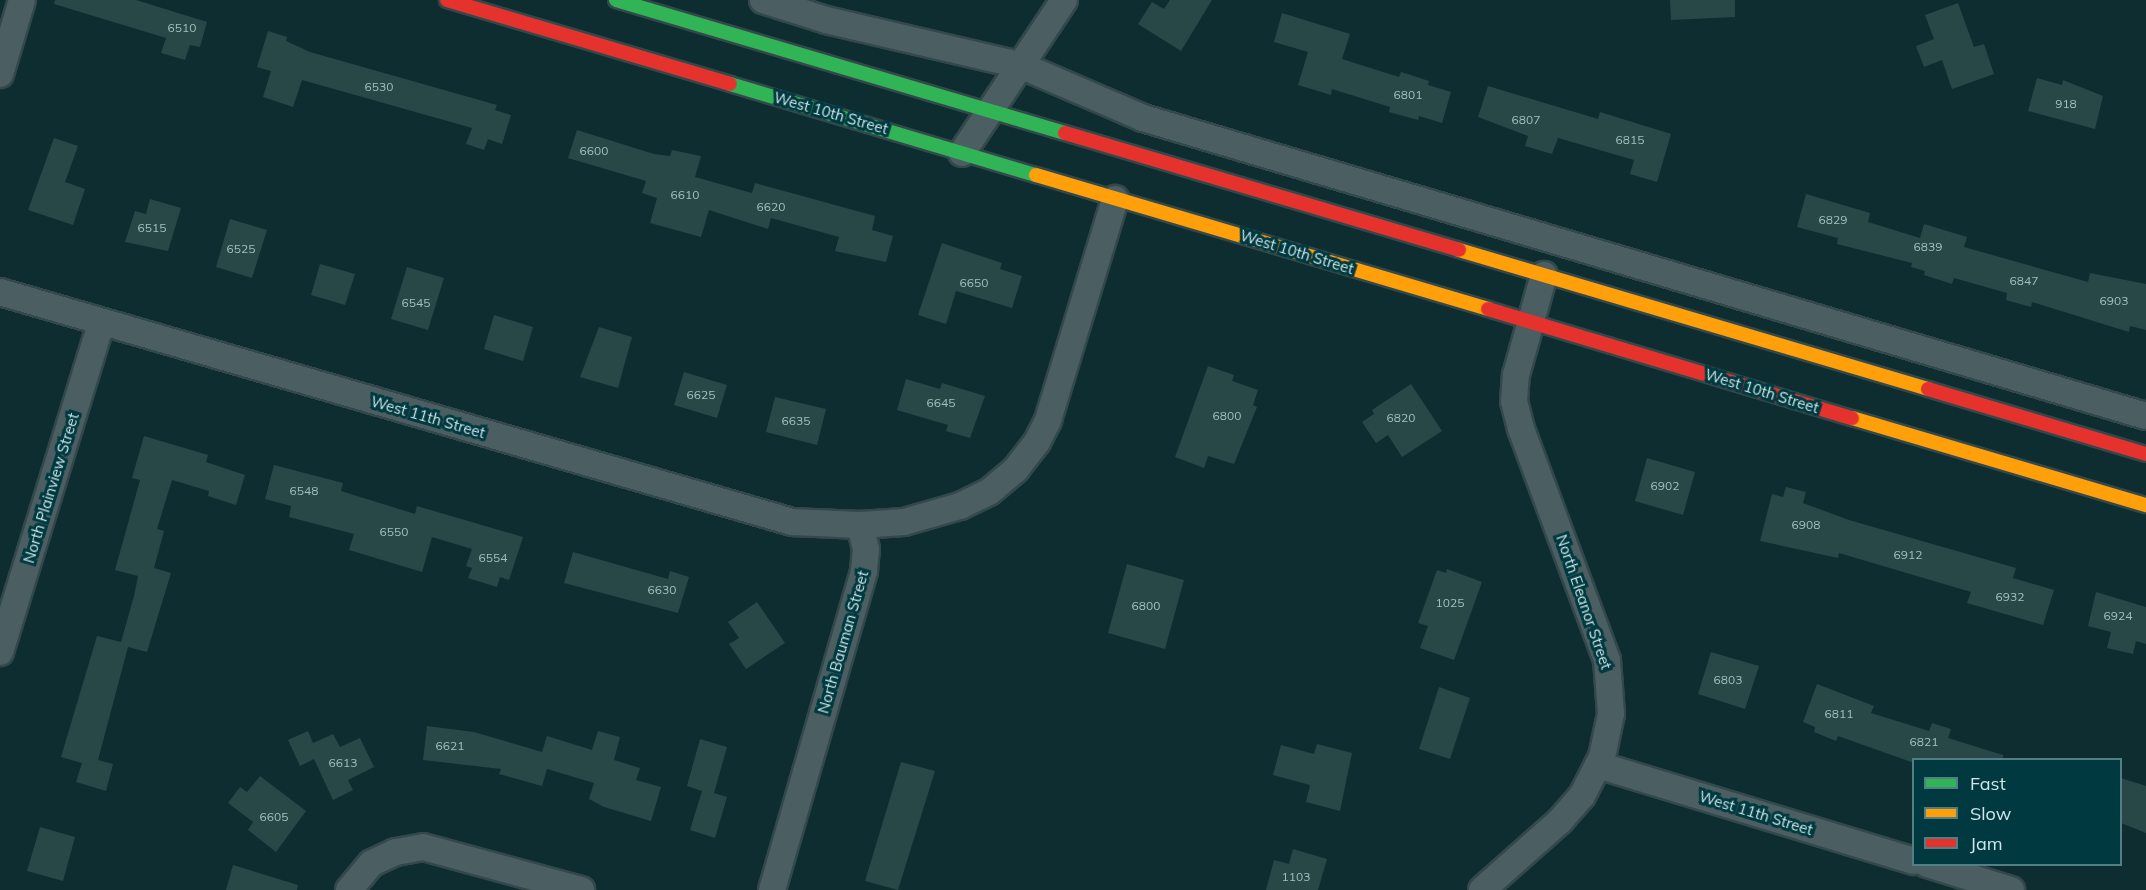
<!DOCTYPE html>
<html>
<head>
<meta charset="utf-8">
<style>
	body { margin:0 }
	#map { position:relative; width:2146px; height:890px; overflow:hidden; background:#0e2d31; font-family:Mulish,sans-serif }
	div>[style] { position:absolute }
	.building>* { inset:0; background:#284747 }
	.roads { filter:drop-shadow(2px 0 #33484b) drop-shadow(-2px 0 #33484b) drop-shadow(0 2px #33484b) drop-shadow(0 -2px #33484b) }
	.street>* { height:26px; margin:-13px; padding:0 13px; transform-origin:13px; border-radius:13px; background:#4b5e61 }
	.fast>* { height:14px; margin:-7px; padding:0 7px; transform-origin:7px; border-radius:7px; background:#30b455 }
	.slow>* { height:14px; margin:-7px; padding:0 7px; transform-origin:7px; border-radius:7px; background:#ff9f0a }
	.jam>* { height:14px; margin:-7px; padding:0 7px; transform-origin:7px; border-radius:7px; background:#e5322d }
	span { translate:-50% -50%; white-space:nowrap; text-align:center; line-height:1.15; -webkit-text-stroke:6px #00393f; paint-order:stroke }
	.number-label { font-size:12px; color:#a4bfc1 }
	.number-label span { -webkit-text-stroke-width:0 }
	.street-label { font-size:15px; color:#cde7ea }
	.legend { position:absolute; left:1912px; top:758px; width:210px; height:108px; box-sizing:border-box; background:#00393f; border:2px solid #527f83; margin:0; padding:8px 10px; list-style:none; font-size:18px; color:#cde7ea }
	.legend li { display:flex; align-items:center; gap:12px; height:30px }
	.legend b { width:30px; border:2px solid #527f83 }
</style>
</head>
<body>
<div id="map">
	<div class="building">
		<div style="clip-path:polygon(55px 0,136px 0,207px 22px,200px 47px,190px 45px,185px 60px,161px 53px,166px 38px,54px 4px)"></div>
		<div style="clip-path:polygon(1170px 0,1212px 0,1181px 51px,1138px 24px,1152px 2px,1164px 9px)"></div>
		<div style="clip-path:polygon(1670px 0,1735px 0,1735px 17px,1671px 20px)"></div>
		<div style="clip-path:polygon(1958px 3px,1974px 47px,1984px 44px,1994px 74px,1952px 89px,1942px 60px,1924px 67px,1916px 46px,1934px 39px,1925px 15px)"></div>
		<div style="clip-path:polygon(1282px 13px,1350px 34px,1342px 59px,1399px 77px,1401px 72px,1429px 81px,1428px 85px,1451px 92px,1442px 123px,1419px 116px,1418px 120px,1389px 112px,1390px 107px,1332px 89px,1331px 95px,1298px 85px,1308px 52px,1274px 42px)"></div>
		<div style="clip-path:polygon(268px 31px,287px 37px,286px 41px,310px 52px,497px 105px,495px 110px,511px 115px,502px 144px,488px 139px,484px 150px,466px 144px,472px 128px,302px 80px,293px 107px,263px 97px,271px 71px,257px 67px)"></div>
		<div style="clip-path:polygon(2037px 78px,2062px 85px,2063px 80px,2103px 96px,2095px 129px,2028px 111px)"></div>
		<div style="clip-path:polygon(1488px 86px,1598px 119px,1600px 112px,1671px 134px,1657px 182px,1630px 174px,1634px 160px,1558px 138px,1552px 154px,1525px 146px,1528px 136px,1478px 117px)"></div>
		<div style="clip-path:polygon(577px 130px,654px 154px,670px 156px,672px 150px,701px 156px,695px 177px,752px 193px,755px 183px,875px 216px,872px 230px,893px 236px,886px 262px,835px 251px,839px 237px,771px 218px,768px 229px,709px 210px,701px 237px,650px 223px,657px 198px,642px 193px,646px 181px,568px 158px)"></div>
		<div style="clip-path:polygon(54px 138px,78px 146px,65px 182px,85px 189px,73px 225px,28px 210px)"></div>
		<div style="clip-path:polygon(1806px 194px,1870px 213px,1868px 222px,1920px 238px,1924px 224px,1967px 237px,1964px 247px,2088px 282px,2090px 273px,2146px 284px,2146px 330px,2130px 326px,2129px 332px,2032px 302px,2031px 307px,2006px 300px,2007px 293px,1954px 278px,1952px 284px,1924px 275px,1925px 271px,1911px 267px,1912px 263px,1837px 244px,1838px 238px,1797px 227px)"></div>
		<div style="clip-path:polygon(150px 199px,181px 208px,168px 251px,125px 242px,135px 211px,146px 214px)"></div>
		<div style="clip-path:polygon(230px 219px,267px 230px,252px 278px,216px 267px)"></div>
		<div style="clip-path:polygon(942px 243px,1002px 263px,1000px 269px,1022px 276px,1012px 308px,956px 291px,946px 324px,918px 315px)"></div>
		<div style="clip-path:polygon(320px 264px,355px 274px,345px 305px,311px 295px)"></div>
		<div style="clip-path:polygon(407px 267px,444px 278px,428px 330px,391px 319px)"></div>
		<div style="clip-path:polygon(494px 315px,533px 327px,523px 361px,484px 349px)"></div>
		<div style="clip-path:polygon(599px 327px,632px 337px,618px 388px,580px 377px)"></div>
		<div style="clip-path:polygon(1208px 366px,1234px 375px,1232px 381px,1258px 390px,1253px 405px,1257px 407px,1234px 464px,1208px 456px,1204px 468px,1175px 457px)"></div>
		<div style="clip-path:polygon(684px 372px,727px 385px,717px 418px,674px 405px)"></div>
		<div style="clip-path:polygon(906px 379px,940px 389px,942px 383px,985px 396px,970px 438px,946px 431px,948px 425px,897px 410px)"></div>
		<div style="clip-path:polygon(1411px 384px,1442px 431px,1402px 457px,1388px 435px,1376px 443px,1362px 422px,1374px 414px,1372px 410px)"></div>
		<div style="clip-path:polygon(775px 397px,826px 409px,817px 445px,766px 432px)"></div>
		<div style="clip-path:polygon(144px 436px,208px 455px,206px 462px,245px 475px,236px 505px,208px 496px,209px 491px,172px 480px,157px 529px,164px 531px,154px 568px,171px 573px,147px 652px,128px 647px,98px 760px,113px 764px,106px 791px,76px 782px,82px 763px,61px 757px,97px 636px,121px 642px,134px 596px,138px 576px,115px 570px,140px 480px,132px 478px)"></div>
		<div style="clip-path:polygon(1647px 458px,1695px 472px,1683px 515px,1635px 501px)"></div>
		<div style="clip-path:polygon(274px 465px,343px 483px,341px 491px,415px 514px,417px 506px,523px 537px,509px 580px,500px 577px,497px 587px,468px 578px,472px 568px,466px 566px,472px 549px,432px 537px,422px 572px,349px 550px,354px 534px,289px 517px,291px 506px,265px 499px)"></div>
		<div style="clip-path:polygon(1786px 487px,1806px 492px,1803px 503px,1849px 520px,2016px 568px,2013px 578px,2054px 590px,2043px 625px,1967px 603px,1971px 592px,1839px 553px,1838px 558px,1760px 541px,1772px 494px,1783px 497px)"></div>
		<div style="clip-path:polygon(573px 552px,668px 579px,670px 571px,689px 577px,678px 613px,564px 583px)"></div>
		<div style="clip-path:polygon(1127px 564px,1184px 580px,1165px 649px,1108px 633px)"></div>
		<div style="clip-path:polygon(1447px 569px,1482px 582px,1454px 660px,1420px 648px,1428px 626px,1418px 623px,1437px 570px,1446px 573px)"></div>
		<div style="clip-path:polygon(2096px 592px,2146px 607px,2146px 644px,2136px 641px,2133px 654px,2107px 648px,2111px 632px,2088px 626px)"></div>
		<div style="clip-path:polygon(757px 602px,785px 643px,746px 669px,729px 644px,739px 638px,728px 622px)"></div>
		<div style="clip-path:polygon(1711px 652px,1759px 666px,1745px 709px,1698px 694px)"></div>
		<div style="clip-path:polygon(1817px 684px,1874px 706px,1871px 713px,1929px 731px,1932px 723px,1951px 729px,1948px 738px,2003px 755px,2003px 759px,1914px 759px,1914px 763px,1838px 736px,1836px 741px,1814px 732px,1815px 727px,1803px 722px)"></div>
		<div style="clip-path:polygon(1439px 687px,1470px 698px,1450px 759px,1419px 749px)"></div>
		<div style="clip-path:polygon(427px 726px,474px 732px,542px 752px,547px 736px,592px 750px,598px 731px,620px 737px,614px 760px,640px 768px,636px 780px,661px 787px,651px 821px,604px 807px,589px 799px,594px 783px,547px 769px,542px 786px,499px 774px,501px 769px,423px 760px)"></div>
		<div style="clip-path:polygon(308px 731px,313px 743px,333px 734px,340px 747px,360px 738px,374px 767px,348px 780px,353px 790px,333px 800px,314px 759px,300px 766px,288px 740px)"></div>
		<div style="clip-path:polygon(700px 739px,727px 747px,714px 793px,727px 797px,715px 838px,690px 830px,702px 791px,687px 786px)"></div>
		<div style="clip-path:polygon(1317px 744px,1352px 753px,1340px 811px,1306px 802px,1310px 785px,1273px 775px,1281px 745px,1314px 754px)"></div>
		<div style="clip-path:polygon(901px 762px,935px 771px,898px 890px,865px 881px)"></div>
		<div style="clip-path:polygon(260px 776px,306px 811px,276px 852px,248px 830px,253px 822px,228px 803px,240px 787px,247px 792px)"></div>
		<div style="clip-path:polygon(2121px 778px,2146px 786px,2146px 833px,2121px 823px)"></div>
		<div style="clip-path:polygon(40px 827px,75px 837px,63px 881px,27px 871px)"></div>
		<div style="clip-path:polygon(1293px 849px,1327px 859px,1318px 890px,1266px 890px,1274px 860px,1289px 864px)"></div>
		<div style="clip-path:polygon(233px 865px,298px 885px,297px 890px,226px 890px)"></div>
	</div>
	<div class="roads">
		<div class="street">
			<div style="left:763px;top:0;width:66px;rotate:17.6deg"></div>
			<div style="left:826px;top:20px;width:199px;rotate:13.1deg"></div>
			<div style="left:1020px;top:65px;width:134px;rotate:23.3deg"></div>
			<div style="left:1143px;top:118px;width:1046px;rotate:16.55deg"></div>
			<div style="left:0;top:74px;width:77px;rotate:-73.4deg"></div>
			<div style="left:962px;top:153px;width:184px;rotate:-56.3deg"></div>
			<div style="left:0;top:292px;width:825px;rotate:16.19deg"></div>
			<div style="left:792px;top:522px;width:68px;rotate:2.5deg"></div>
			<div style="left:860px;top:525px;width:44px;rotate:-3.9deg"></div>
			<div style="left:904px;top:522px;width:58px;rotate:-15.9deg"></div>
			<div style="left:960px;top:506px;width:32px;rotate:-26deg"></div>
			<div style="left:989px;top:492px;width:35px;rotate:-40deg"></div>
			<div style="left:1016px;top:469px;width:34px;rotate:-52deg"></div>
			<div style="left:1037px;top:442px;width:25px;rotate:-63deg"></div>
			<div style="left:1048px;top:420px;width:231px;rotate:-73.1deg"></div>
			<div style="left:0;top:652px;width:344px;rotate:-72.9deg"></div>
			<div style="left:1598px;top:765px;width:330px;rotate:16.9deg"></div>
			<div style="left:1927px;top:864px;width:88px;rotate:17.2deg"></div>
			<div style="left:349px;top:890px;width:35px;rotate:-50deg"></div>
			<div style="left:372px;top:863px;width:26px;rotate:-25deg"></div>
			<div style="left:396px;top:852px;width:27px;rotate:-10deg"></div>
			<div style="left:423px;top:847px;width:164px;rotate:15.2deg"></div>
			<div style="left:772px;top:890px;width:332px;rotate:-73.9deg"></div>
			<div style="left:864px;top:571px;width:22px;rotate:-85deg"></div>
			<div style="left:866px;top:549px;width:25px;rotate:-104deg"></div>
			<div style="left:1482px;top:890px;width:104px;rotate:-41.5deg"></div>
			<div style="left:1560px;top:821px;width:33px;rotate:-49deg"></div>
			<div style="left:1582px;top:796px;width:44px;rotate:-62.9deg"></div>
			<div style="left:1602px;top:757px;width:44px;rotate:-78.2deg"></div>
			<div style="left:1611px;top:714px;width:54px;rotate:-94.2deg"></div>
			<div style="left:1607px;top:660px;width:246px;rotate:-110.4deg"></div>
			<div style="left:1521px;top:429px;width:29px;rotate:-104deg"></div>
			<div style="left:1514px;top:401px;width:26px;rotate:-86deg"></div>
			<div style="left:1516px;top:375px;width:104px;rotate:-74.4deg"></div>
		</div>
		<div class="fast">
			<div style="left:616px;top:0;width:468px;rotate:16.5deg"></div>
			<div style="left:730px;top:84px;width:319px;rotate:16.6deg"></div>
		</div>
		<div class="slow">
			<div style="left:1036px;top:175px;width:471px;rotate:16.5deg"></div>
			<div style="left:1459px;top:250px;width:489px;rotate:16.5deg"></div>
			<div style="left:1852px;top:418px;width:307px;rotate:16.5deg"></div>
		</div>
		<div class="jam">
			<div style="left:447px;top:0;width:295px;rotate:16.5deg"></div>
			<div style="left:1065px;top:133px;width:411px;rotate:16.5deg"></div>
			<div style="left:1488px;top:309px;width:380px;rotate:16.7deg"></div>
			<div style="left:1928px;top:389px;width:227px;rotate:16.6deg"></div>
		</div>
	</div>
	<div class="number-label">
		<span style="left:182px;top:28px">6510</span>
		<span style="left:379px;top:87px">6530</span>
		<span style="left:1408px;top:95px">6801</span>
		<span style="left:2066px;top:104px">918</span>
		<span style="left:1526px;top:120px">6807</span>
		<span style="left:1630px;top:140px">6815</span>
		<span style="left:594px;top:151px">6600</span>
		<span style="left:685px;top:195px">6610</span>
		<span style="left:771px;top:207px">6620</span>
		<span style="left:1833px;top:220px">6829</span>
		<span style="left:152px;top:228px">6515</span>
		<span style="left:1928px;top:247px">6839</span>
		<span style="left:241px;top:249px">6525</span>
		<span style="left:2024px;top:281px">6847</span>
		<span style="left:974px;top:283px">6650</span>
		<span style="left:2114px;top:301px">6903</span>
		<span style="left:416px;top:303px">6545</span>
		<span style="left:701px;top:395px">6625</span>
		<span style="left:941px;top:403px">6645</span>
		<span style="left:1227px;top:416px">6800</span>
		<span style="left:1401px;top:418px">6820</span>
		<span style="left:796px;top:421px">6635</span>
		<span style="left:1665px;top:486px">6902</span>
		<span style="left:304px;top:491px">6548</span>
		<span style="left:1806px;top:525px">6908</span>
		<span style="left:394px;top:532px">6550</span>
		<span style="left:1908px;top:555px">6912</span>
		<span style="left:493px;top:558px">6554</span>
		<span style="left:662px;top:590px">6630</span>
		<span style="left:2010px;top:597px">6932</span>
		<span style="left:1450px;top:603px">1025</span>
		<span style="left:1146px;top:606px">6800</span>
		<span style="left:2118px;top:616px">6924</span>
		<span style="left:1728px;top:680px">6803</span>
		<span style="left:1839px;top:714px">6811</span>
		<span style="left:1924px;top:742px">6821</span>
		<span style="left:450px;top:746px">6621</span>
		<span style="left:343px;top:763px">6613</span>
		<span style="left:274px;top:817px">6605</span>
		<span style="left:1296px;top:877px">1103</span>
	</div>
	<div class="street-label">
		<span style="left:831px;top:113px;rotate:16deg">West 10th Street</span>
		<span style="left:1297px;top:252px;rotate:17deg">West 10th Street</span>
		<span style="left:1762px;top:391px;rotate:17deg">West 10th Street</span>
		<span style="left:428px;top:417px;rotate:16deg">West 11th Street</span>
		<span style="left:51px;top:488px;rotate:-73deg">North Plainview Street</span>
		<span style="left:1584px;top:602px;rotate:71deg">North Eleanor Street</span>
		<span style="left:843px;top:642px;rotate:-74deg">North Bauman Street</span>
		<span style="left:1756px;top:813px;rotate:17deg">West 11th Street</span>
	</div>
	<ul class="legend">
	<li><b style="height:8px;background:#30b455"></b>Fast</li>
	<li><b style="height:8px;background:#ff9f0a"></b>Slow</li>
	<li><b style="height:8px;background:#e5322d"></b>Jam</li>
	</ul>
</div>
</body>
</html>
